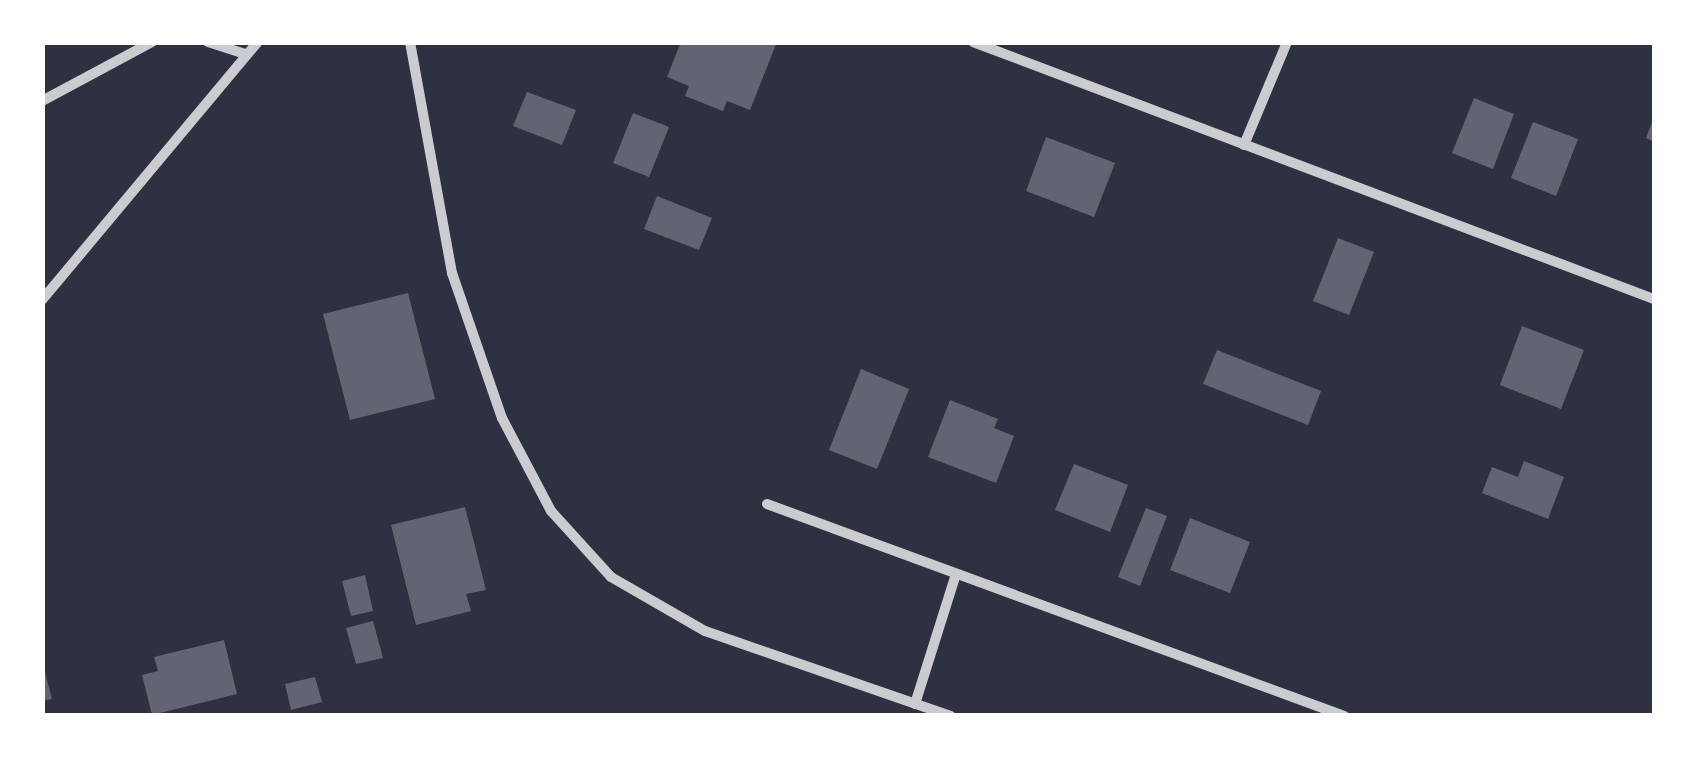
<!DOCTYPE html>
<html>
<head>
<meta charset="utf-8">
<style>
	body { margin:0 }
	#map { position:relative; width:1697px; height:758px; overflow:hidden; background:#2d3142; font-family:Montserrat,sans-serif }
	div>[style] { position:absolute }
	.building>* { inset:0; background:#626471 }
	.minor>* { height:10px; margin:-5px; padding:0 5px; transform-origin:5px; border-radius:5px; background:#caccd0 }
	span { translate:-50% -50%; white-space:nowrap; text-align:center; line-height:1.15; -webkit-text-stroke:10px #fff; paint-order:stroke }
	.frame { position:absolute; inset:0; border:45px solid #fff; pointer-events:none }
</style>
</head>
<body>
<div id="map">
	<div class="building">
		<div style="clip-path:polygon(681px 42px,777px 42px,750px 110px,727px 101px,723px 111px,685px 96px,689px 86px,667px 77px)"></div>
		<div style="clip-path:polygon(527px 92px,576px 110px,562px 145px,513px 126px)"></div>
		<div style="clip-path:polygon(1474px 98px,1514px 114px,1493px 169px,1452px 153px)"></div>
		<div style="clip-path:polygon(633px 113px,669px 127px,649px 177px,613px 163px)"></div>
		<div style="clip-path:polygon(1654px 117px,1654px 142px,1646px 138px)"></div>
		<div style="clip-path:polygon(1533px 122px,1578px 139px,1556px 196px,1511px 178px)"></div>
		<div style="clip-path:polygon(1046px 137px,1115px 163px,1094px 217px,1026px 191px)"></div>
		<div style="clip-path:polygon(657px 196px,712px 218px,699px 250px,644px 229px)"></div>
		<div style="clip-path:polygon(1338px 238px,1374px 252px,1349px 315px,1313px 301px)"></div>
		<div style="clip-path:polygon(408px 293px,435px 399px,350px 420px,323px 314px)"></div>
		<div style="clip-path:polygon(1522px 326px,1584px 350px,1561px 409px,1500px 385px)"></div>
		<div style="clip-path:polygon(1217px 350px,1321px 391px,1308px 425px,1203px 384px)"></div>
		<div style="clip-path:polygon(861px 369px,909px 389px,877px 469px,829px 450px)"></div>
		<div style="clip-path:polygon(950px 400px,998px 419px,994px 428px,1014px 436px,996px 483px,928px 457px)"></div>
		<div style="clip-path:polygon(1524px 461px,1564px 477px,1548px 519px,1482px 493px,1492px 467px,1518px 477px)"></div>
		<div style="clip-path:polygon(1074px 464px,1128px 485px,1110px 532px,1055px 510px)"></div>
		<div style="clip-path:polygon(465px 507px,486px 590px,466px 594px,471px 611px,416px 625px,391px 525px)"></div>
		<div style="clip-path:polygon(1146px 508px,1167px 516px,1140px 586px,1118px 577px)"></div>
		<div style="clip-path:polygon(1190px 518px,1250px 542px,1230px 593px,1170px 570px)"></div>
		<div style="clip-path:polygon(365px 575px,373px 611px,351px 616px,342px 581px)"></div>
		<div style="clip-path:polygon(373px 621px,383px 658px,356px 664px,346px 628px)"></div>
		<div style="clip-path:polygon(224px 640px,237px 694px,152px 715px,142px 675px,158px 671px,154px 657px)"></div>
		<div style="clip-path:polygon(42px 661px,52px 699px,42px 701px)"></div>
		<div style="clip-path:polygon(315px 677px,322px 702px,291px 710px,285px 684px)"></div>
	</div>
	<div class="minor">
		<div style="left:208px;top:42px;width:40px;rotate:18deg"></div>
		<div style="left:410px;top:42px;width:235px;rotate:79.7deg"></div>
		<div style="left:452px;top:273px;width:153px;rotate:71deg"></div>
		<div style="left:502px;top:418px;width:105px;rotate:62.2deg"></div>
		<div style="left:551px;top:511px;width:89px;rotate:47.7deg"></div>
		<div style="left:611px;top:577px;width:108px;rotate:29.9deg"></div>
		<div style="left:705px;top:631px;width:260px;rotate:19.1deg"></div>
		<div style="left:973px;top:42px;width:728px;rotate:20.68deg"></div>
		<div style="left:42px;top:101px;width:125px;rotate:-28.2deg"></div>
		<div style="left:1244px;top:145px;width:112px;rotate:-67.3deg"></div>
		<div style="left:42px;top:300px;width:336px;rotate:-50.1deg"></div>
		<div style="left:767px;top:504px;width:615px;rotate:20.17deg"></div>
		<div style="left:915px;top:704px;width:136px;rotate:-72.5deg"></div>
	</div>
	<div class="frame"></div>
</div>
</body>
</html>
